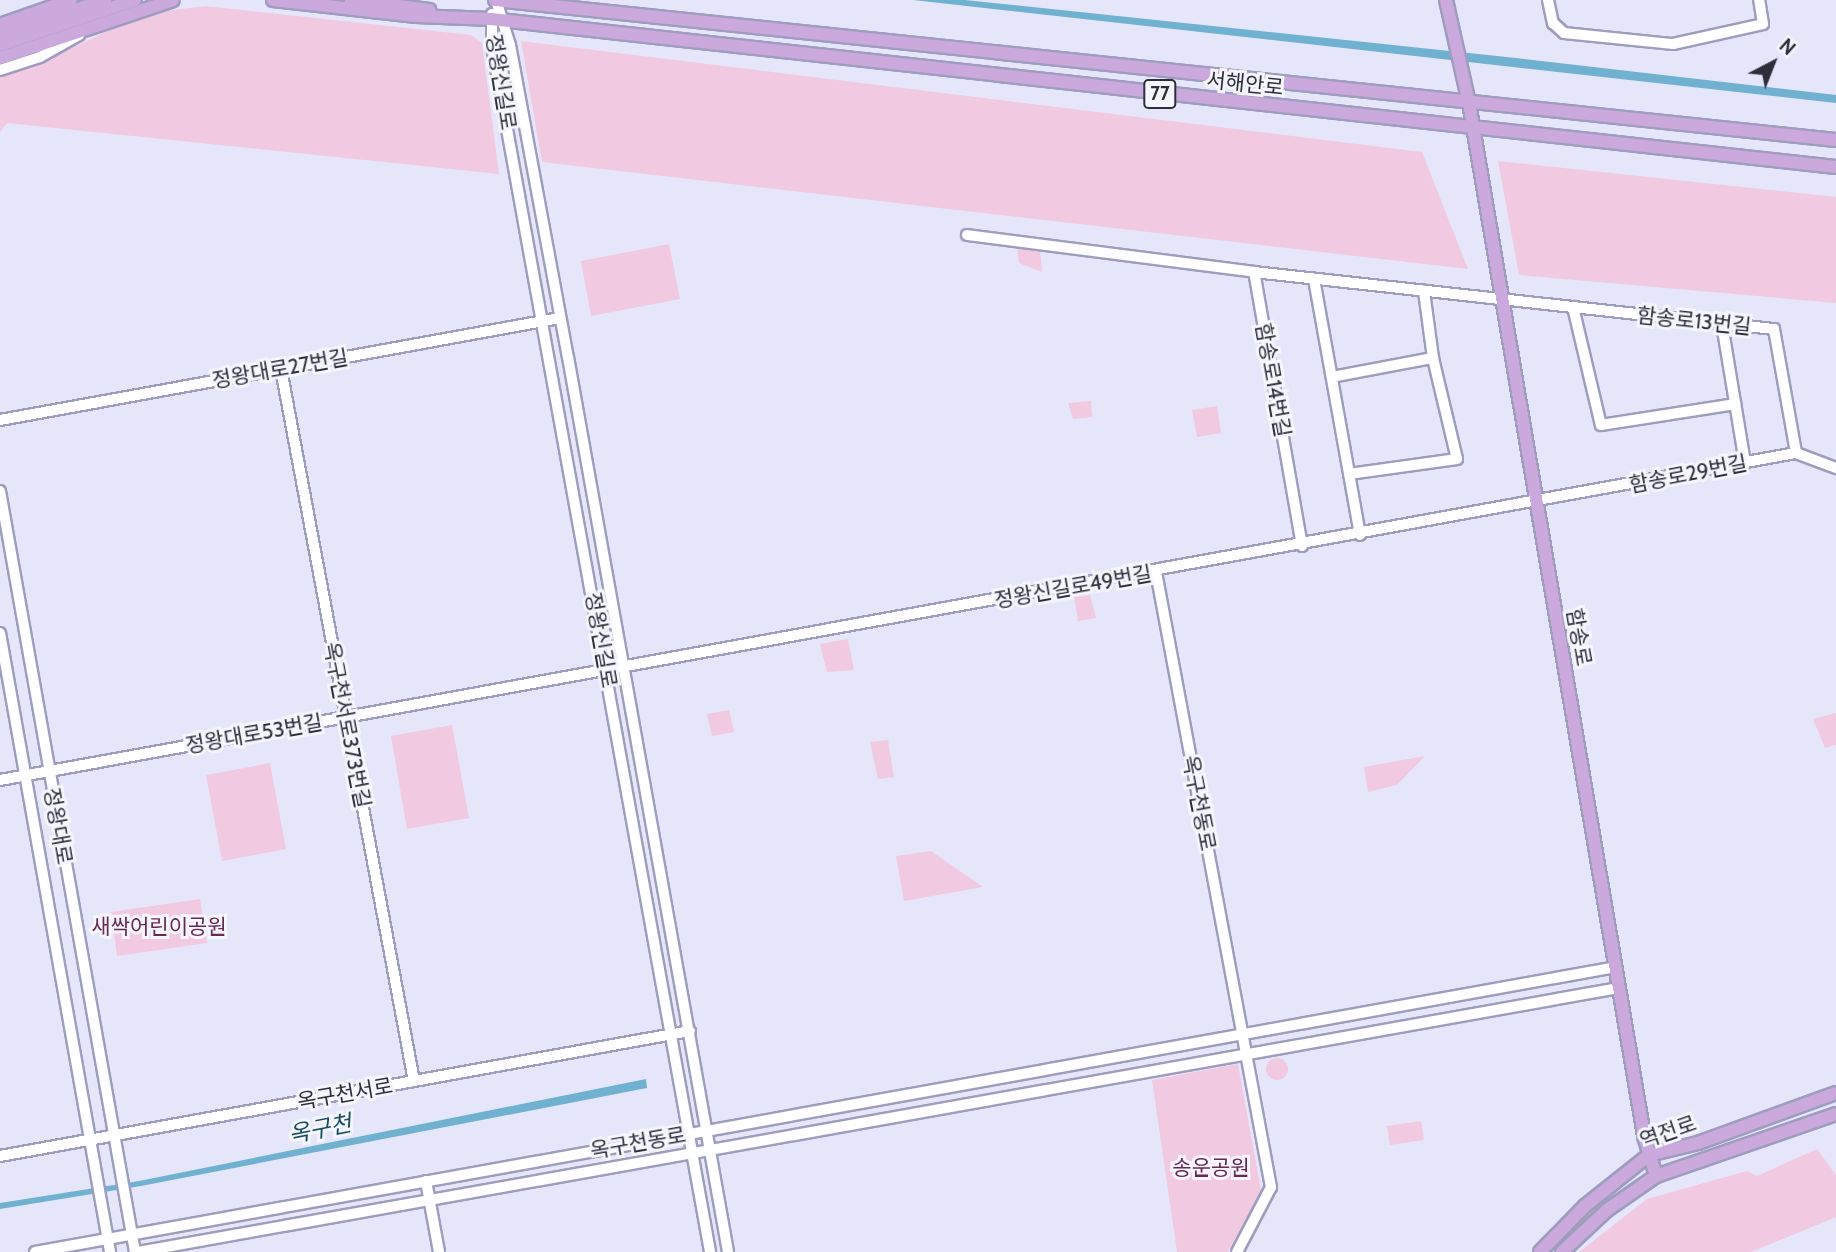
<!DOCTYPE html>
<html>
<head>
<meta charset="utf-8">
<style>
	body { margin:0 }
	#map { position:relative; width:1836px; height:1252px; overflow:hidden; background:#e6e6fb; font-family:Cabin,"Noto Sans KR",sans-serif }
	div>[style] { position:absolute }
	.green>* { inset:0; background:#f1c9e1 }
	.round { border-radius:50% }
	.water>* { inset:0; background:#70b1d0 }
	.roads { filter:drop-shadow(2px 0 #9e9dbe) drop-shadow(-2px 0 #9e9dbe) drop-shadow(0 2px #9e9dbe) drop-shadow(0 -2px #9e9dbe) }
	.minor>* { height:10px; margin:-5px; padding:0 5px; transform-origin:5px; border-radius:5px; background:#fff }
	.major>* { height:12px; margin:-6px; padding:0 6px; transform-origin:6px; border-radius:6px; background:#cba9dd }
	span { translate:-50% -50%; white-space:nowrap; text-align:center; line-height:1.15; -webkit-text-stroke:6px #f5f5fc; paint-order:stroke }
	.shield-label span { padding:2px 5px; background:#f5f5fc; border:2px solid; border-radius:5px; -webkit-text-stroke-width:0 }
	.shield-label { font-size:19px; color:#2f2f3c; font-weight:700 }
	.street-label { font-size:21px; color:#2f2f3c }
	.park-label { font-size:21px; color:#692754 }
	.water-label { font-size:23px; color:#174d63; font-style:italic }
	.north { position:absolute; left:1738px; top:28px; width:70px; height:70px; -webkit-text-stroke:5px #f5f5fc; paint-order:stroke; rotate:42deg; font-size:19px; font-weight:700; line-height:28px; text-align:center; color:#2f2f3c }
	.north::after { content:''; display:block; margin:auto; width:24px; height:32px; background:#2f2f3c; clip-path:polygon(50% 0,100% 100%,50% 72%,0 100%) }
</style>
</head>
<body>
<div id="map">
	<div class="green">
		<div style="clip-path:polygon(205px 6px,471px 35px,482px 43px,499px 174px,7px 123px,0 132px,0 73px,55px 56px,116px 27px,165px 11px)"></div>
		<div style="clip-path:polygon(521px 41px,1422px 152px,1468px 269px,542px 162px)"></div>
		<div style="clip-path:polygon(1498px 161px,1836px 197px,1836px 303px,1519px 275px)"></div>
		<div style="clip-path:polygon(669px 244px,680px 299px,591px 316px,581px 261px)"></div>
		<div style="clip-path:polygon(1017px 245px,1040px 248px,1042px 272px,1019px 263px)"></div>
		<div style="clip-path:polygon(1091px 401px,1092px 417px,1073px 419px,1068px 403px)"></div>
		<div style="clip-path:polygon(1217px 406px,1221px 433px,1197px 437px,1192px 410px)"></div>
		<div style="clip-path:polygon(1090px 595px,1096px 618px,1078px 621px,1074px 597px)"></div>
		<div style="clip-path:polygon(848px 639px,854px 670px,827px 672px,820px 644px)"></div>
		<div style="clip-path:polygon(729px 710px,734px 732px,712px 736px,707px 714px)"></div>
		<div style="clip-path:polygon(1836px 713px,1836px 745px,1825px 748px,1813px 719px)"></div>
		<div style="clip-path:polygon(452px 725px,469px 818px,407px 829px,391px 736px)"></div>
		<div style="clip-path:polygon(888px 740px,894px 777px,878px 779px,870px 742px)"></div>
		<div style="clip-path:polygon(1425px 756px,1397px 785px,1368px 792px,1364px 767px)"></div>
		<div style="clip-path:polygon(270px 763px,286px 849px,222px 861px,206px 775px)"></div>
		<div style="clip-path:polygon(931px 851px,983px 887px,904px 901px,896px 856px)"></div>
		<div style="clip-path:polygon(200px 899px,207px 943px,117px 956px,111px 912px)"></div>
		<div class="round" style="left:1266px;top:1058px;width:22px;height:22px"></div>
		<div style="clip-path:polygon(1238px 1064px,1261px 1190px,1228px 1252px,1177px 1252px,1152px 1080px)"></div>
		<div style="clip-path:polygon(1421px 1121px,1424px 1140px,1390px 1145px,1387px 1126px)"></div>
		<div style="clip-path:polygon(1817px 1149px,1836px 1175px,1836px 1217px,1751px 1252px,1579px 1252px,1647px 1199px,1747px 1171px,1757px 1176px)"></div>
	</div>
	<div class="water">
		<div style="clip-path:polygon(913px 0,965px 0,1516px 58px,1836px 95px,1836px 103px)"></div>
		<div style="clip-path:polygon(646px 1079px,647px 1088px,141px 1186px,0 1209px,0 1203px,139px 1181px)"></div>
	</div>
	<div class="roads">
		<div class="minor">
			<div style="left:496px;top:0;width:47px;rotate:72.7deg"></div>
			<div style="left:510px;top:45px;width:317px;rotate:79.5deg"></div>
			<div style="left:568px;top:357px;width:909px;rotate:79.86deg"></div>
			<div style="left:1548px;top:0;width:24px;rotate:78deg"></div>
			<div style="left:1553px;top:23px;width:15px;rotate:42deg"></div>
			<div style="left:1564px;top:33px;width:110px;rotate:5.8deg"></div>
			<div style="left:1673px;top:44px;width:92px;rotate:-12.5deg"></div>
			<div style="left:1763px;top:24px;width:24px;rotate:-99deg"></div>
			<div style="left:492px;top:14px;width:32px;rotate:90deg"></div>
			<div style="left:492px;top:46px;width:1226px;rotate:79.75deg"></div>
			<div style="left:0;top:70px;width:42px;rotate:-18deg"></div>
			<div style="left:40px;top:57px;width:45px;rotate:-29.4deg"></div>
			<div style="left:967px;top:235px;width:289px;rotate:7.3deg"></div>
			<div style="left:1314px;top:279px;width:260px;rotate:79.8deg"></div>
			<div style="left:1573px;top:307px;width:121px;rotate:76.7deg"></div>
			<div style="left:1601px;top:425px;width:136px;rotate:-8.9deg"></div>
			<div style="left:1722px;top:324px;width:141px;rotate:80.6deg"></div>
			<div style="left:281px;top:369px;width:724px;rotate:79.42deg"></div>
			<div style="left:1332px;top:377px;width:103px;rotate:-10.7deg"></div>
			<div style="left:0;top:420px;width:569px;rotate:-10.32deg"></div>
			<div style="left:1349px;top:474px;width:109px;rotate:-7.9deg"></div>
			<div style="left:1457px;top:459px;width:104px;rotate:-103.4deg"></div>
			<div style="left:1433px;top:358px;width:68px;rotate:-97.7deg"></div>
			<div style="left:0;top:491px;width:773px;rotate:79.94deg"></div>
			<div style="left:1302px;top:546px;width:278px;rotate:-99.9deg"></div>
			<div style="left:1254px;top:272px;width:523px;rotate:6.26deg"></div>
			<div style="left:1774px;top:329px;width:126px;rotate:79.9deg"></div>
			<div style="left:1156px;top:572px;width:626px;rotate:79.41deg"></div>
			<div style="left:1271px;top:1187px;width:73px;rotate:117.6deg"></div>
			<div style="left:0;top:633px;width:629px;rotate:79.92deg"></div>
			<div style="left:0;top:780px;width:1826px;rotate:-10.32deg"></div>
			<div style="left:1796px;top:453px;width:43px;rotate:20.6deg"></div>
			<div style="left:0;top:1156px;width:701px;rotate:-10.27deg"></div>
			<div style="left:426px;top:1181px;width:72px;rotate:79.6deg"></div>
			<div style="left:35px;top:1252px;width:1606px;rotate:-10.22deg"></div>
			<div style="left:138px;top:1252px;width:1504px;rotate:-10.11deg"></div>
		</div>
		<div class="major">
			<div style="left:273px;top:0;width:144px;rotate:6.4deg"></div>
			<div style="left:416px;top:16px;width:75px;rotate:2.3deg"></div>
			<div style="left:491px;top:19px;width:1353px;rotate:6.28deg"></div>
			<div style="left:351px;top:0;width:79px;rotate:7.3deg"></div>
			<div style="left:495px;top:0;width:1348px;rotate:5.96deg"></div>
			<div style="left:1446px;top:0;width:106px;rotate:77.4deg"></div>
			<div style="left:1469px;top:103px;width:1048px;rotate:80.38deg"></div>
			<div style="left:1644px;top:1136px;width:42px;rotate:73.3deg"></div>
			<div style="left:0;top:25px;width:75px;rotate:-19.4deg"></div>
			<div style="left:0;top:35px;width:111px;rotate:-18.4deg"></div>
			<div style="left:0;top:45px;width:142px;rotate:-18.4deg"></div>
			<div style="left:0;top:58px;width:182px;rotate:-18.5deg"></div>
			<div style="left:1540px;top:1252px;width:64px;rotate:-45.6deg"></div>
			<div style="left:1585px;top:1206px;width:82px;rotate:-38.6deg"></div>
			<div style="left:1649px;top:1155px;width:50px;rotate:-13.8deg"></div>
			<div style="left:1698px;top:1143px;width:147px;rotate:-19.9deg"></div>
			<div style="left:1562px;top:1252px;width:62px;rotate:-43deg"></div>
			<div style="left:1607px;top:1210px;width:60px;rotate:-34.8deg"></div>
			<div style="left:1656px;top:1176px;width:190px;rotate:-19deg"></div>
		</div>
	</div>
	<div class="shield-label">
		<span style="left:1160px;top:94px">77</span>
	</div>
	<div class="street-label">
		<span style="left:501px;top:82px;rotate:81deg">정왕신길로</span>
		<span style="left:1245px;top:84px;rotate:6deg">서해안로</span>
		<span style="left:1694px;top:321px;rotate:6deg">함송로13번길</span>
		<span style="left:280px;top:369px;rotate:-10deg">정왕대로27번길</span>
		<span style="left:1273px;top:380px;rotate:80deg">함송로14번길</span>
		<span style="left:1688px;top:474px;rotate:-11deg">함송로29번길</span>
		<span style="left:1073px;top:587px;rotate:-10deg">정왕신길로49번길</span>
		<span style="left:1579px;top:637px;rotate:80deg">함송로</span>
		<span style="left:601px;top:640px;rotate:80deg">정왕신길로</span>
		<span style="left:347px;top:725px;rotate:79deg">옥구천서로373번길</span>
		<span style="left:254px;top:734px;rotate:-10deg">정왕대로53번길</span>
		<span style="left:1199px;top:803px;rotate:79deg">옥구천동로</span>
		<span style="left:58px;top:826px;rotate:80deg">정왕대로</span>
		<span style="left:345px;top:1094px;rotate:-10deg">옥구천서로</span>
		<span style="left:1668px;top:1132px;rotate:-19deg">역전로</span>
		<span style="left:638px;top:1143px;rotate:-10deg">옥구천동로</span>
	</div>
	<div class="park-label">
		<span style="left:159px;top:927px">새싹어린이공원</span>
		<span style="left:1211px;top:1168px">송운공원</span>
	</div>
	<div class="water-label">
		<span style="left:320px;top:1129px;rotate:-11deg">옥구천</span>
	</div>
	<div class="north">N</div>
</div>
</body>
</html>
